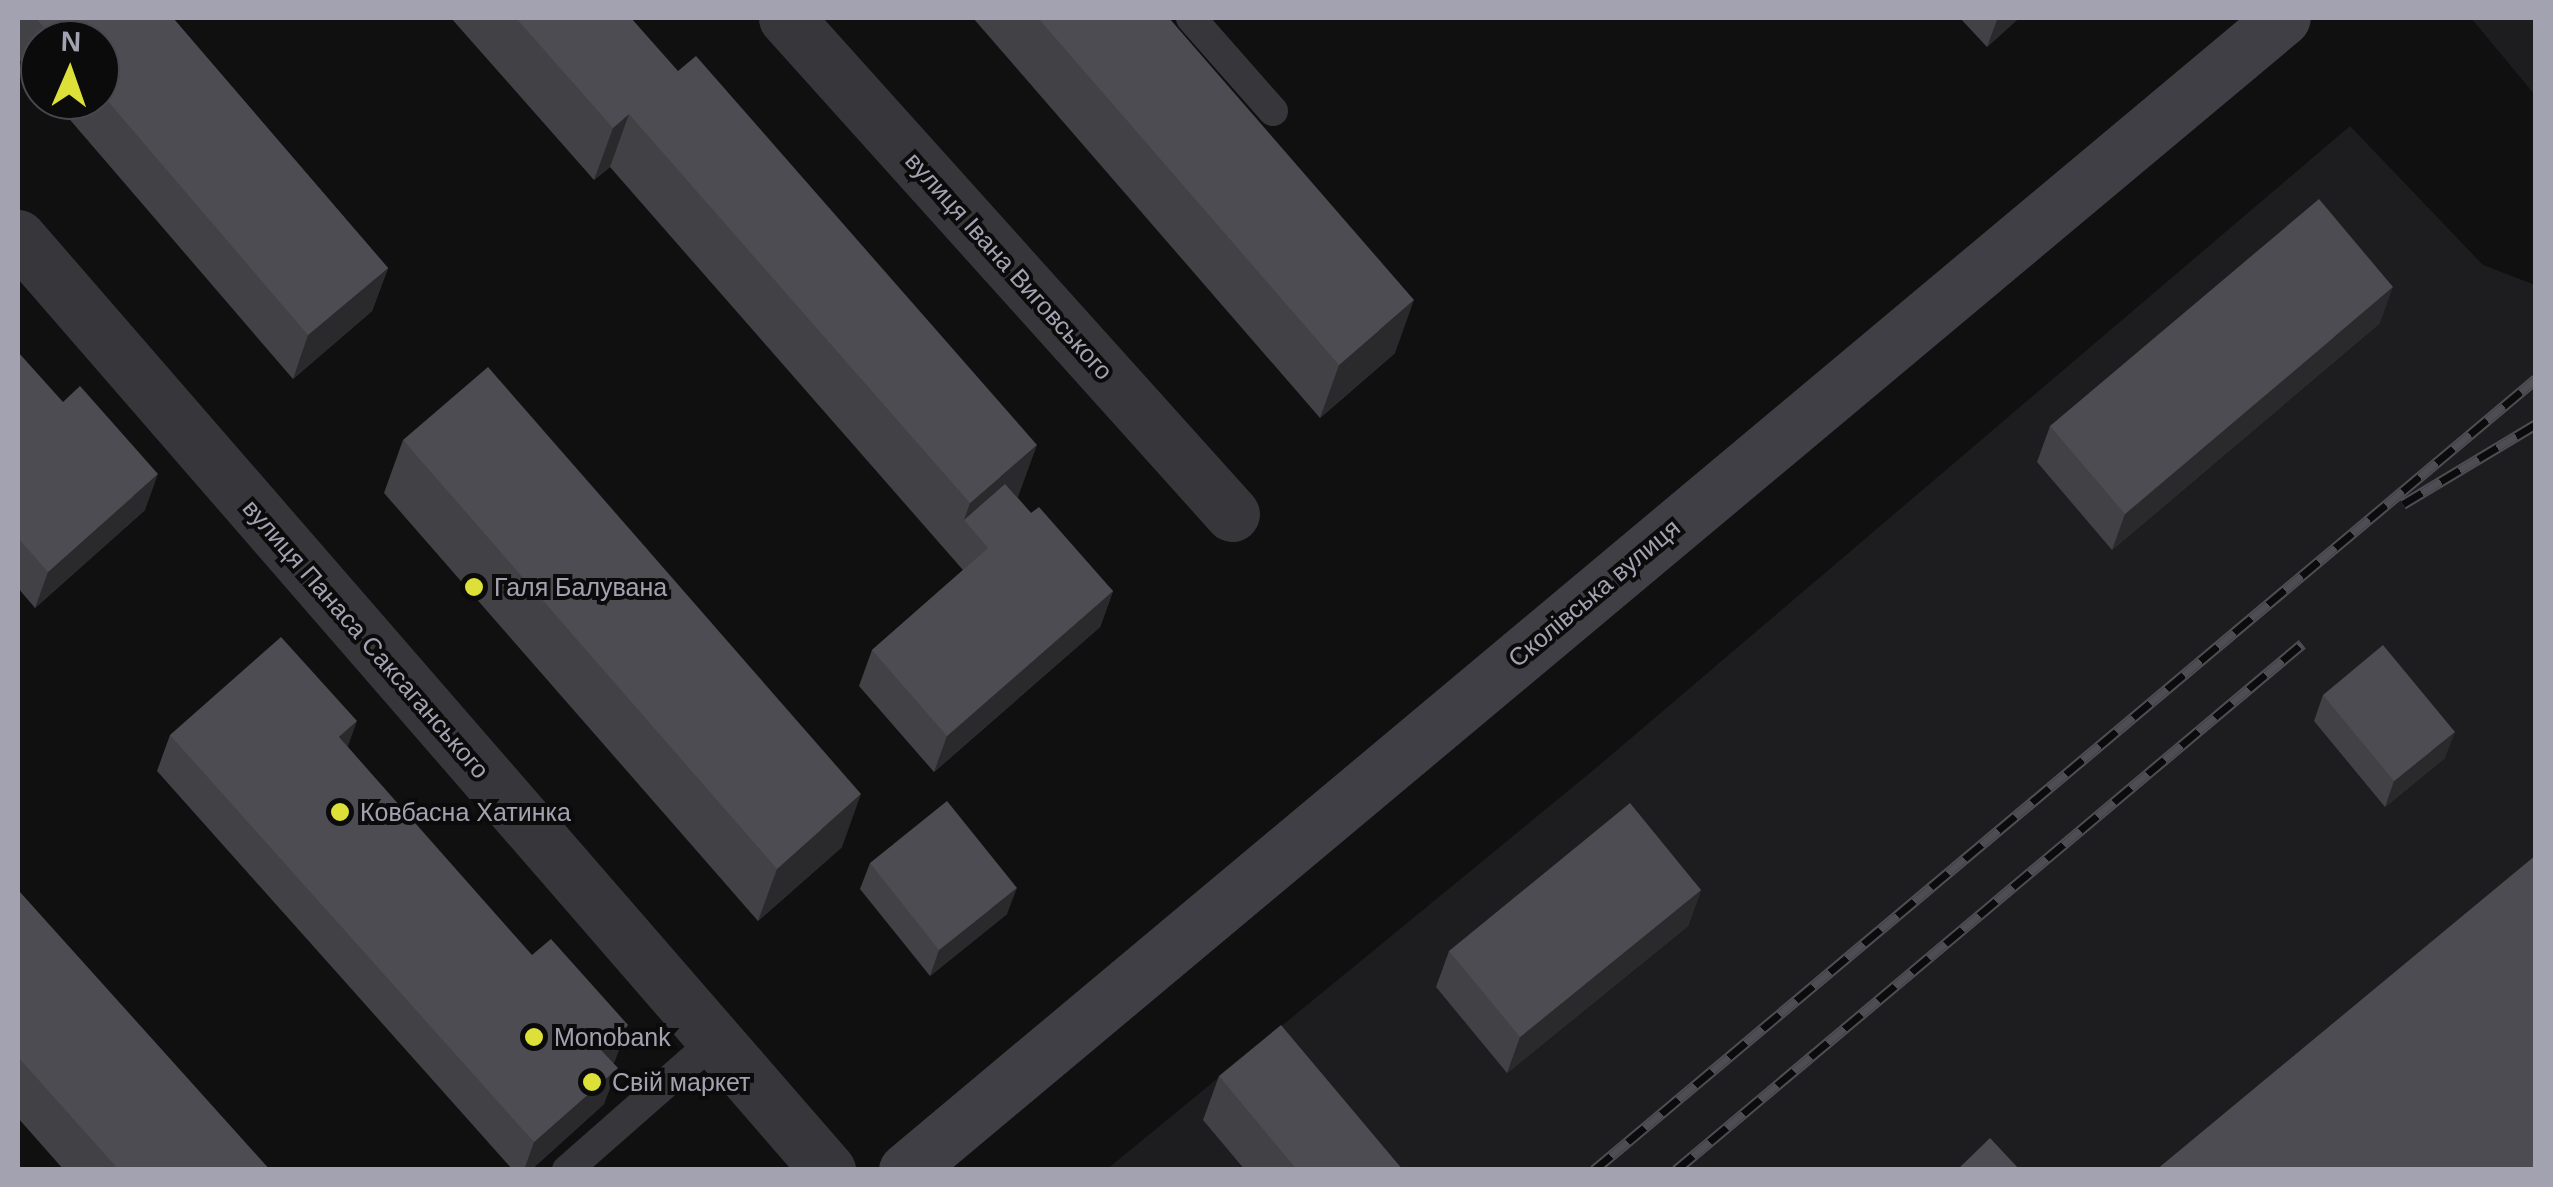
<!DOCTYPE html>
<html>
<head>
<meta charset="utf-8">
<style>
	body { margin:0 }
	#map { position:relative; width:2553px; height:1187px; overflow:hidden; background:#101011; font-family:Helvetica,sans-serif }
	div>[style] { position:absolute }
	.built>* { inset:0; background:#1d1c1e }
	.lane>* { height:30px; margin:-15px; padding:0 15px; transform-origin:15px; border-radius:15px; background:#37363b }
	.street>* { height:55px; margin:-27.5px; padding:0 27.5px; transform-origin:27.5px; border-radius:27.5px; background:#37363b }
	.secondary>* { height:55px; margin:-27.5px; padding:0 27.5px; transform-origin:27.5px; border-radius:27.5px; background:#403f45 }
	.rail>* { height:11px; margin-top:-5.5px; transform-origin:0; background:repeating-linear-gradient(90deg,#0b0b0c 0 22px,#4e4d54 0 44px); box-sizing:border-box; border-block:2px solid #4e4d54 }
	.wall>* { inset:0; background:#424146 }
	.shaded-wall>* { inset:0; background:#2a292c }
	.building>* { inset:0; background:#4d4c52 }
	.dots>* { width:28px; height:28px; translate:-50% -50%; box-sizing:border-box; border:5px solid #0b0b0c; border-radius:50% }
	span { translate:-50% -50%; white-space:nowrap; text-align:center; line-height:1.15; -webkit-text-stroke:8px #0b0b0c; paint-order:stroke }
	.street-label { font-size:25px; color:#a3a2b1 }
	.poi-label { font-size:25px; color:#a3a2b1 }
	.left { translate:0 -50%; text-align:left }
	.frame { position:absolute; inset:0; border:20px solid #a3a2b1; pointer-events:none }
	.north { position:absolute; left:20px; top:20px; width:100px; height:100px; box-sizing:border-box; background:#0b0b0c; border:2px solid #48474e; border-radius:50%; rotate:2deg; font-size:28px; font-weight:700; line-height:40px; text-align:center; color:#a3a2b1 }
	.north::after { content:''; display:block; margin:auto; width:35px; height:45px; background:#dce038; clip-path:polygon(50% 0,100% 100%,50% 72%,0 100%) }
</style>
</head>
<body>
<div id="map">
	<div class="built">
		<div style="clip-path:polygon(2471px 18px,2535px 18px,2535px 96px,2535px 95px)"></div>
		<div style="clip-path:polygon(2350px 126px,2483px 265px,2535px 285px,2535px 1169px,1106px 1170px,1596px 768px)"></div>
	</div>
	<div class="lane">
		<div style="left:1191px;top:18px;width:124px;rotate:48.6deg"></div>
		<div style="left:567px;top:1170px;width:196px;rotate:-41.3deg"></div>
	</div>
	<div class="street">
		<div style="left:786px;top:18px;width:667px;rotate:48.04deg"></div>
		<div style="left:18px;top:237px;width:1236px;rotate:49.04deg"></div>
	</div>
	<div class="secondary">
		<div style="left:906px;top:1170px;width:1795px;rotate:-39.92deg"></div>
	</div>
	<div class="rail">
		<div style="left:2403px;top:504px;width:155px;rotate:-31deg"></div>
		<div style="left:1594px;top:1170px;width:1230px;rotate:-40.02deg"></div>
		<div style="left:1676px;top:1170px;width:818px;rotate:-40.04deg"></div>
	</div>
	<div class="wall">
		<div style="clip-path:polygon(18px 18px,173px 18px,388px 268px,372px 311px,293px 379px,53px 100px,100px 100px,100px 40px,40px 40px,40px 84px,18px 58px)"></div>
		<div style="clip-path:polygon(451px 18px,631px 18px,1018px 498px,1031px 513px,1113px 591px,1100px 627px,934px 772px,859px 686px,872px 650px,963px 570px,610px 167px,594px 180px)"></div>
		<div style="clip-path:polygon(973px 18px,1169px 18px,1395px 353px,1320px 418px)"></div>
		<div style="clip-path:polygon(1960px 18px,2019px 18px,1987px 47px)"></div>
		<div style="clip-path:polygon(2380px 323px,2112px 550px,2037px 462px,2050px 426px)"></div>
		<div style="clip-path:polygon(18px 352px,145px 510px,35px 608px,18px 588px)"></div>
		<div style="clip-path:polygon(403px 440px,842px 847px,758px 921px,384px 493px)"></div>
		<div style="clip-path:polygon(2323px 695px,2445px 758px,2385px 807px,2314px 721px)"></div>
		<div style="clip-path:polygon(170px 735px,347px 746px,615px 1061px,613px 1063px,604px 1104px,531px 1170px,513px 1170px,157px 771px)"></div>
		<div style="clip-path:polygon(870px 863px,1007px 914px,930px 976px,860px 889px)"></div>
		<div style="clip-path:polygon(18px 890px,270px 1170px,64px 1170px,18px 1118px)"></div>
		<div style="clip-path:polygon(1701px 890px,1688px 926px,1507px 1073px,1436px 987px,1449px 951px)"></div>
		<div style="clip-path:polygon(1219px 1076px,1403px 1170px,1245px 1170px,1203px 1120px)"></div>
	</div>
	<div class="shaded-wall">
		<div style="clip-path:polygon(2000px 18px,2019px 18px,1987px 47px,1997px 20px)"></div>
		<div style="clip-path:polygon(629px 114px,610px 167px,594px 180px,613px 128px)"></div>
		<div style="clip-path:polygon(388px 268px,372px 311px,293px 379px,308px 335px)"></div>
		<div style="clip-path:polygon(2393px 287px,2380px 323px,2112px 550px,2125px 514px)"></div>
		<div style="clip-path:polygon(1414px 300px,1395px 353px,1320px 418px,1339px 365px)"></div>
		<div style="clip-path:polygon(1037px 445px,1018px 497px,964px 520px,970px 503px)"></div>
		<div style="clip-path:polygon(158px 474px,145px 510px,35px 608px,48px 572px)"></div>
		<div style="clip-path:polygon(1113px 591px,1100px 627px,934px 772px,947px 736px)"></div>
		<div style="clip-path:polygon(357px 721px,344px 757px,339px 737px)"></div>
		<div style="clip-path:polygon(2455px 732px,2445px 758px,2385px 807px,2394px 781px)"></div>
		<div style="clip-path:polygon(861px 794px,842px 847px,758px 921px,777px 869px)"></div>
		<div style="clip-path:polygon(1017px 888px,1007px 914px,930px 976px,939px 950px)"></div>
		<div style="clip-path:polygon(1701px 890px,1688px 926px,1507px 1073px,1520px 1037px)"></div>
		<div style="clip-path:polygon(628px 1025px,615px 1061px,588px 1086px,601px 1050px)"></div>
		<div style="clip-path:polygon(618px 1068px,604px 1104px,531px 1170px,524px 1170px,534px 1142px)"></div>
	</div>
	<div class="building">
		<div style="clip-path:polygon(36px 18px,173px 18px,388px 268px,308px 335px,100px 92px,100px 40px,55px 40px)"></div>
		<div style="clip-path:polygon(516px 18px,631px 18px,678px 71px,696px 56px,1037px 445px,970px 503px,629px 114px,613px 128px)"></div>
		<div style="clip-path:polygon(1038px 18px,1169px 18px,1414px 300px,1339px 365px)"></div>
		<div style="clip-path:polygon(2319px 199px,2393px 287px,2125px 514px,2050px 426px)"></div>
		<div style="clip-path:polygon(18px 352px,63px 402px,80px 386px,158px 474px,48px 572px,18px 538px)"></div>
		<div style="clip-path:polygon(488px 367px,861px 794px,777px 869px,403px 440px)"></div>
		<div style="clip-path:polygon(1005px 484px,1031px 513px,1039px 507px,1113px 591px,947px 736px,872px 650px,988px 548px,964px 520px)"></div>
		<div style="clip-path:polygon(281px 637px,357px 721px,339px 737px,532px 955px,551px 939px,628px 1025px,601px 1050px,618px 1068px,534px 1142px,170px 735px)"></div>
		<div style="clip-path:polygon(2383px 645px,2455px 732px,2394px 781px,2323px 695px)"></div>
		<div style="clip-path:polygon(947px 801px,1017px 888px,939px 950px,870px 863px)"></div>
		<div style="clip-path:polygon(1630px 803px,1701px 890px,1520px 1037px,1449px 951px)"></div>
		<div style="clip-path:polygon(2536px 855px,2536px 1170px,2156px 1170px)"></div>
		<div style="clip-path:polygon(18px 890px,270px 1170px,119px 1170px,18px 1057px)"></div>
		<div style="clip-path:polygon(1281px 1025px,1403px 1170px,1297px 1170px,1219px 1076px)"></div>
		<div style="clip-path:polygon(1990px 1138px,2020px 1170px,1957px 1170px)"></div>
	</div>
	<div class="dots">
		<div style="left:474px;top:587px;background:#dce038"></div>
		<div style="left:340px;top:812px;background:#dce038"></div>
		<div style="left:534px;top:1037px;background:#dce038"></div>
		<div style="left:592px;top:1082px;background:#dce038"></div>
	</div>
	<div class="street-label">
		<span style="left:1009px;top:266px;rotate:48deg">вулиця Івана Виговського</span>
		<span style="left:1594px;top:593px;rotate:-40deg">Сколівська вулиця</span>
		<span style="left:366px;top:639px;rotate:49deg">вулиця Панаса Саксаганського</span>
	</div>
	<div class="poi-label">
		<span class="left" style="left:494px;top:587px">Галя Балувана</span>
		<span class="left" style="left:360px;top:812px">Ковбасна Хатинка</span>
		<span class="left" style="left:554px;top:1037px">Monobank</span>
		<span class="left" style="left:612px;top:1082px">Свій маркет</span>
	</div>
	<div class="frame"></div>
	<div class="north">N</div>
</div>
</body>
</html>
